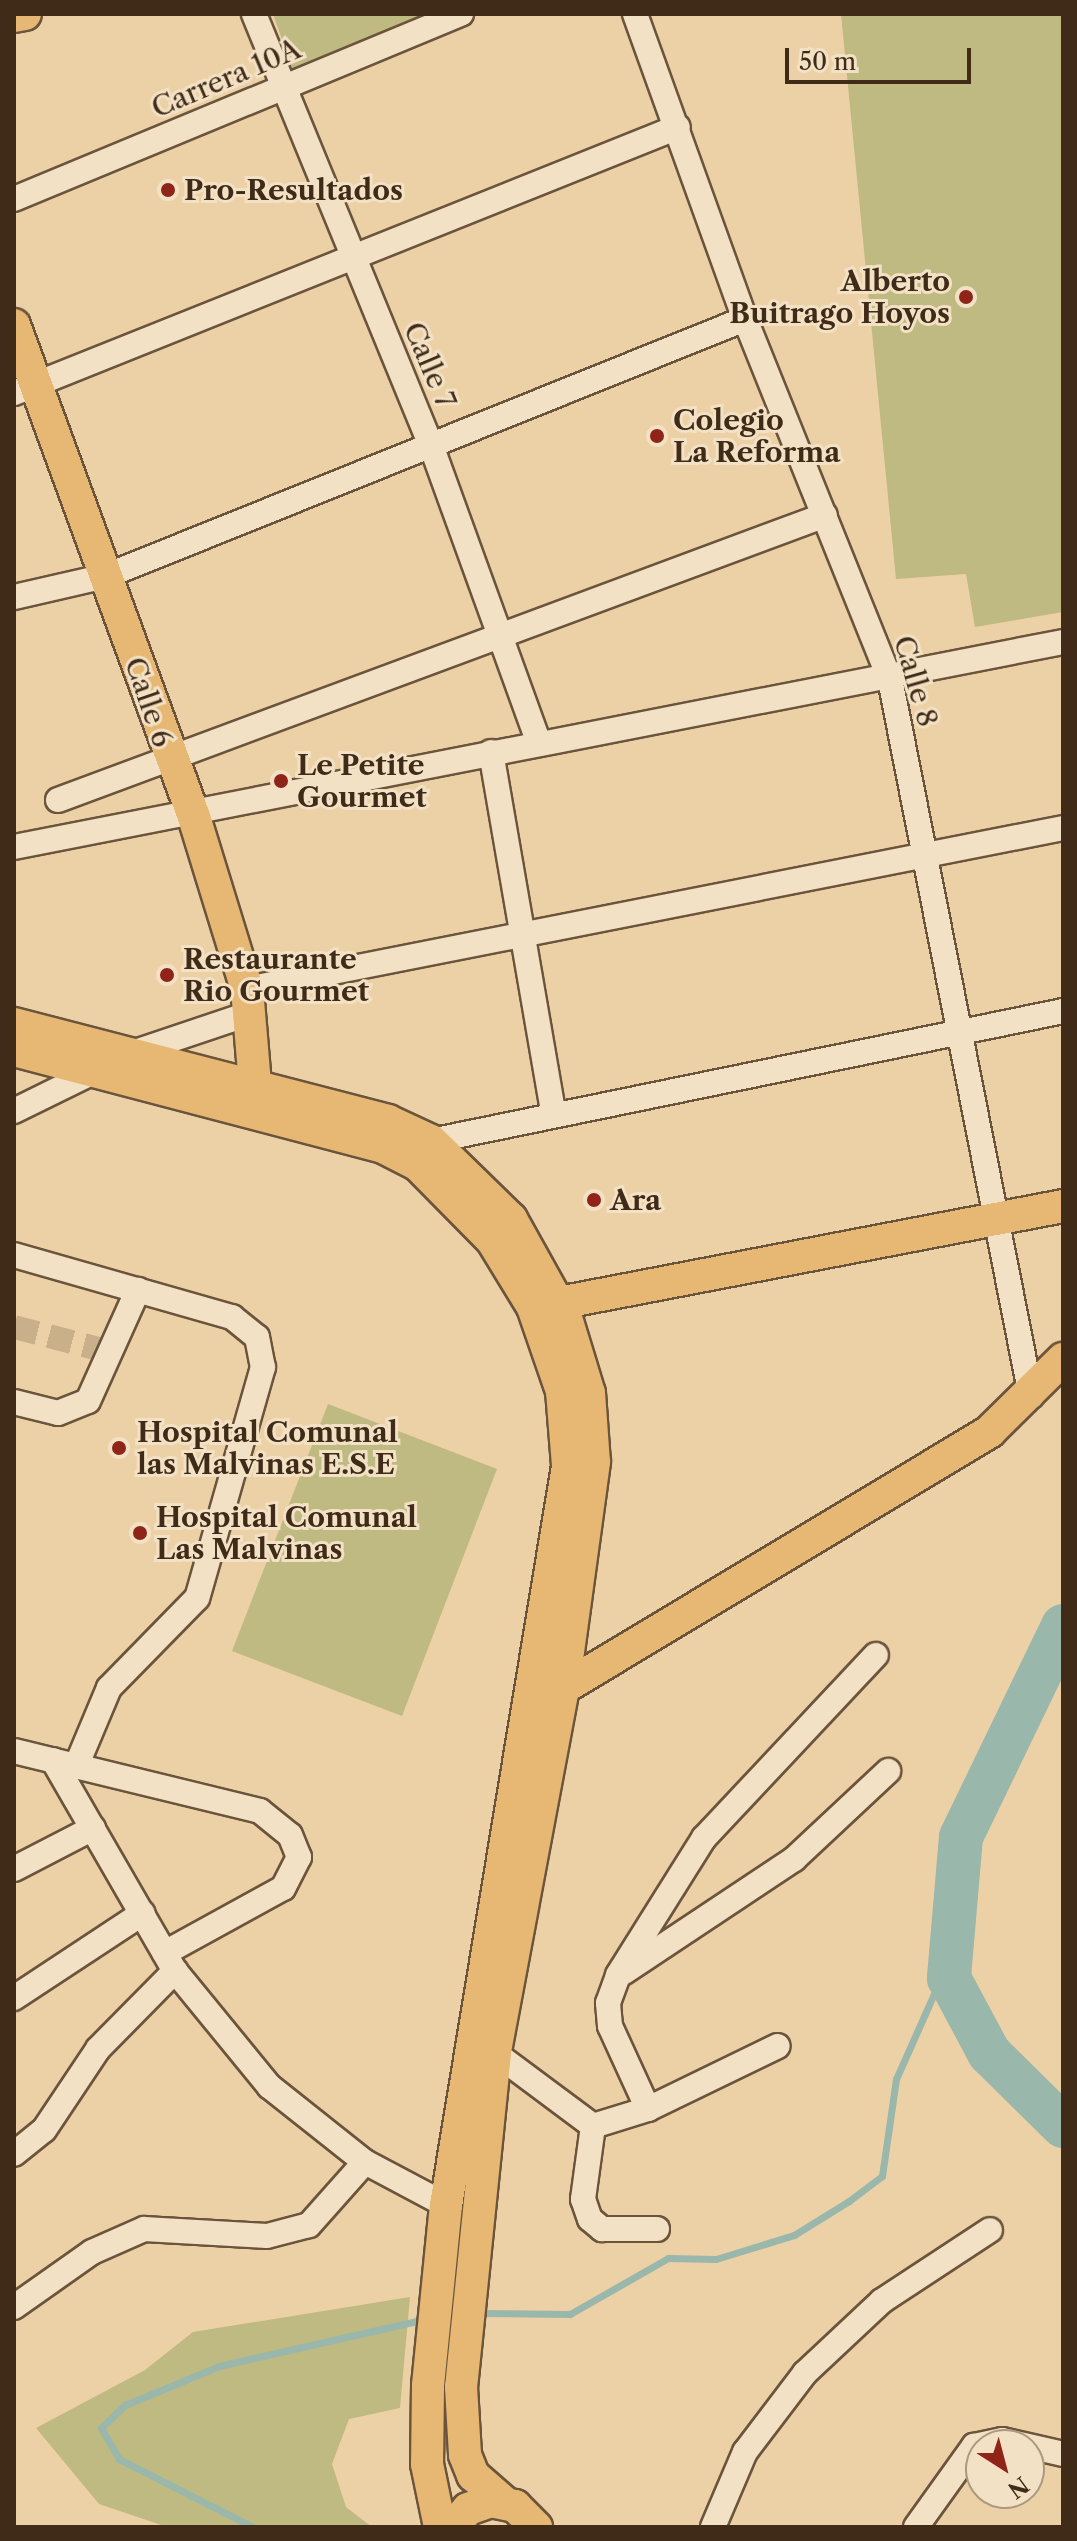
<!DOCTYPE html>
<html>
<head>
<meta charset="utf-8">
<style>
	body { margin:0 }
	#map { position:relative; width:1077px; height:2541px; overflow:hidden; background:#edd1a6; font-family:"Libre Caslon Text",serif }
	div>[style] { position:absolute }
	.green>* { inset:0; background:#bfb982 }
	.stream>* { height:7px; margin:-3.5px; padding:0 3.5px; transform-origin:3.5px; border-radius:3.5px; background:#99b7ab }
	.river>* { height:44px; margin:-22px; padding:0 22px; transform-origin:22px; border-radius:22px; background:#99b7ab }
	.minor-tunnel>* { height:24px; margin-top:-12px; transform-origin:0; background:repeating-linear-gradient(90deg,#cab08a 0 24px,transparent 0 36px) }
	.roads { filter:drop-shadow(2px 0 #6b543c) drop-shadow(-2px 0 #6b543c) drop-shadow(0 2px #6b543c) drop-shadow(0 -2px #6b543c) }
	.minor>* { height:24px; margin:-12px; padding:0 12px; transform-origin:12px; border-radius:12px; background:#f3e1c5 }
	.major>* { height:32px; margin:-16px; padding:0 16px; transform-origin:16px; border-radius:16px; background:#e6b873 }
	.dots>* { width:22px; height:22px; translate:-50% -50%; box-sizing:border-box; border:4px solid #f3e1c5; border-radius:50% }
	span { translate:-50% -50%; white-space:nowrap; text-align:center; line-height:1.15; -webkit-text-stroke:6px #f3e1c5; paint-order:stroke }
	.street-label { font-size:28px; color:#402b19 }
	.poi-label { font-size:28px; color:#402b19; font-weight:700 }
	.left { translate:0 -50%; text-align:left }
	.right { translate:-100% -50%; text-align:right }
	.frame { position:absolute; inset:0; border:16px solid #402b19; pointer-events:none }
	.north { position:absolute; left:965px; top:2429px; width:80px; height:80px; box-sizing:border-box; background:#f3e1c5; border:2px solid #ab9880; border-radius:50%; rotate:144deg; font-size:22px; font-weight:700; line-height:32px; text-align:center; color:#402b19 }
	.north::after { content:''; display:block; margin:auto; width:28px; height:36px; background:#8f2418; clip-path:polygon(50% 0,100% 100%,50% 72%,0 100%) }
	.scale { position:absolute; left:785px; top:48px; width:186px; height:36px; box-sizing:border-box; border:4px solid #402b19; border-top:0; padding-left:10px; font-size:24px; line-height:28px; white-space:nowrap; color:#402b19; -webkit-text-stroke:6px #f3e1c5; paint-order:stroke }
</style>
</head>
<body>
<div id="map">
	<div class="green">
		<div style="clip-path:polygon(273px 14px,432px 14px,293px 71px)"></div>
		<div style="clip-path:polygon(841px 14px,1063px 14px,1063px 612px,975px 627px,966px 574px,896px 579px)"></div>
		<div style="clip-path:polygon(328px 1404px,497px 1469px,402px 1716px,232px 1651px)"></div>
		<div style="clip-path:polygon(410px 2297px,400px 2408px,349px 2419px,332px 2464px,346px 2507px,372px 2527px,167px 2527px,99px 2504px,36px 2428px,145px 2370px,193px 2332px)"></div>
	</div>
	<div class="stream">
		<div style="left:478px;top:2313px;width:92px;rotate:0.6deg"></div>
		<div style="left:570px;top:2314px;width:113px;rotate:-29.7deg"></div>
		<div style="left:668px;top:2258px;width:48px;rotate:1.2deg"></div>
		<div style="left:716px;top:2259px;width:82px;rotate:-17.1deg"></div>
		<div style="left:794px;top:2235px;width:65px;rotate:-31.7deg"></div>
		<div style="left:849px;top:2201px;width:41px;rotate:-37.1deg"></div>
		<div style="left:882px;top:2176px;width:98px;rotate:-81.8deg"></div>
		<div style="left:896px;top:2079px;width:130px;rotate:-66deg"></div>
		<div style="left:253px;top:2527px;width:150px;rotate:-153.1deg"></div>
		<div style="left:119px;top:2459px;width:36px;rotate:-120deg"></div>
		<div style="left:101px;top:2428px;width:33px;rotate:-44deg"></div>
		<div style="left:125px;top:2405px;width:102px;rotate:-22.5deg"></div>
		<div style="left:219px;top:2366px;width:212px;rotate:-12.8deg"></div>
	</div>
	<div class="river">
		<div style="left:1063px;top:1626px;width:234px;rotate:115.8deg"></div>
		<div style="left:961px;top:1837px;width:142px;rotate:94.9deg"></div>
		<div style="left:949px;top:1978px;width:85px;rotate:61.9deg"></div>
		<div style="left:989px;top:2053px;width:104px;rotate:44.6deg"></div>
	</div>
	<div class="minor-tunnel">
		<div style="left:14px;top:1327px;width:96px;rotate:14.5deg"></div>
	</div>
	<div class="roads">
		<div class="minor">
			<div style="left:254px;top:14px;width:466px;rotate:67.7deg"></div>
			<div style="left:431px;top:445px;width:317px;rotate:70.1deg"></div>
			<div style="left:635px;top:14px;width:324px;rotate:70.2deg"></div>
			<div style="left:745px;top:319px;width:388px;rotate:68.1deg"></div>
			<div style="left:890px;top:679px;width:731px;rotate:78.87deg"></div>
			<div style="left:14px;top:199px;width:484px;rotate:-22.5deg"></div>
			<div style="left:14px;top:393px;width:715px;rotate:-21.83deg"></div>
			<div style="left:14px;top:597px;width:94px;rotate:-12.9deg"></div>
			<div style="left:106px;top:576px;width:689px;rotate:-21.91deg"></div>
			<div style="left:491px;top:752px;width:368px;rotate:80.2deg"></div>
			<div style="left:58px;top:800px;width:818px;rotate:-20.38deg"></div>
			<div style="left:14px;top:847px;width:1069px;rotate:-11.06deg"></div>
			<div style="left:247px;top:989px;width:832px;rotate:-11.16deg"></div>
			<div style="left:14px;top:1111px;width:131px;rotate:-26.2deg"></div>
			<div style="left:132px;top:1053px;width:122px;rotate:-18.6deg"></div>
			<div style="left:431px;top:1141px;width:645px;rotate:-11.62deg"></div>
			<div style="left:14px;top:1255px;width:227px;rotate:15.9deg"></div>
			<div style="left:232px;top:1317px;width:32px;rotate:39deg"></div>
			<div style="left:257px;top:1337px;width:31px;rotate:79deg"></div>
			<div style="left:263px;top:1367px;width:240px;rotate:105.9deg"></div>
			<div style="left:197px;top:1598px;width:126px;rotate:134.4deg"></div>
			<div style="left:109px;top:1688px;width:82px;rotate:112.8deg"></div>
			<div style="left:14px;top:1402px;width:45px;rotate:14deg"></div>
			<div style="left:58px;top:1413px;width:32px;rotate:-22deg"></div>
			<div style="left:88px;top:1401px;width:122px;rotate:-65.8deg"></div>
			<div style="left:14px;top:1751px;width:253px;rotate:13.7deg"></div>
			<div style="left:260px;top:1811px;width:38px;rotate:39deg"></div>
			<div style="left:290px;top:1835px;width:24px;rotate:68deg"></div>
			<div style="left:299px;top:1857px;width:35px;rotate:117deg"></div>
			<div style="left:283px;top:1888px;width:135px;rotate:151.2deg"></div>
			<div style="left:53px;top:1760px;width:244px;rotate:60deg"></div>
			<div style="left:175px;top:1971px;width:149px;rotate:50.7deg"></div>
			<div style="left:269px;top:2086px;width:122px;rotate:38.4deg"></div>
			<div style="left:365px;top:2162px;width:92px;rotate:28deg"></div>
			<div style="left:14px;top:1869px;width:89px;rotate:-27.4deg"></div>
			<div style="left:624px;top:1972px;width:204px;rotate:-33.6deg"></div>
			<div style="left:794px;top:1859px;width:129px;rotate:-43.1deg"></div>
			<div style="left:14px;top:1998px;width:154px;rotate:-33.4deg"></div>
			<div style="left:495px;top:2053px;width:122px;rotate:36.7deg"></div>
			<div style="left:648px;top:2109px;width:91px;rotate:-114.6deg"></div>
			<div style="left:610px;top:2026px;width:23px;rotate:-95deg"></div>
			<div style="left:608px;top:2003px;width:30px;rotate:-70deg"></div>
			<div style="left:618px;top:1975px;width:162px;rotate:-57.9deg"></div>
			<div style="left:704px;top:1838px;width:251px;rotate:-46.8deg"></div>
			<div style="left:593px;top:2126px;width:58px;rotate:-17.2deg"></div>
			<div style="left:648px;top:2109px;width:144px;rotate:-25.9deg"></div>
			<div style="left:593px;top:2126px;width:74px;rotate:97.8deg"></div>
			<div style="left:583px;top:2199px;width:21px;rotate:71deg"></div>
			<div style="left:590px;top:2219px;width:16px;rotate:40deg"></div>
			<div style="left:602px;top:2229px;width:55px"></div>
			<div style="left:14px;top:2154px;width:38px;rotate:-39deg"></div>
			<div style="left:44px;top:2130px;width:97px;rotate:-56.3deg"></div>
			<div style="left:98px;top:2049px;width:110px;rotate:-45.4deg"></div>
			<div style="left:14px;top:2307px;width:95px;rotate:-35.2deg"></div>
			<div style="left:92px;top:2252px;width:57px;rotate:-23.9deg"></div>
			<div style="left:144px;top:2229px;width:123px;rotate:3.3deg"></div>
			<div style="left:267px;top:2236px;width:43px;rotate:-14.7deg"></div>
			<div style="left:309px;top:2225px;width:84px;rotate:-48.4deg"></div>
			<div style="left:713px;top:2527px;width:82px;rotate:-66.9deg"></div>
			<div style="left:745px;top:2452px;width:99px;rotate:-52.8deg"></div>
			<div style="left:805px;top:2373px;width:105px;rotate:-43.1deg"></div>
			<div style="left:882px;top:2301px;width:129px;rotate:-33.3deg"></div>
			<div style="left:916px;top:2527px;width:100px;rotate:-54.4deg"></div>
			<div style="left:974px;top:2446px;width:29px;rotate:-12deg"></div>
			<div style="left:1002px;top:2440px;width:63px;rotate:12.9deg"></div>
		</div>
		<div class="major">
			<div style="left:14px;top:16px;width:11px;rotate:-10deg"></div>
			<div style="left:14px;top:325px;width:524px;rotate:69.9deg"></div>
			<div style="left:194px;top:817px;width:180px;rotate:72.9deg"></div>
			<div style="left:247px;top:989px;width:95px;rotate:85.2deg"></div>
			<div style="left:14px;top:1024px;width:386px;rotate:14.5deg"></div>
			<div style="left:388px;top:1121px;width:47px;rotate:24.9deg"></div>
			<div style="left:431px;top:1141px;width:112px;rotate:44.3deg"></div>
			<div style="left:511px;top:1219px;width:113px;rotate:60.9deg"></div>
			<div style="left:566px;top:1318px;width:78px;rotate:73deg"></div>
			<div style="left:589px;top:1393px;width:69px;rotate:85.9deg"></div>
			<div style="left:594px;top:1462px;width:228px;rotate:97.8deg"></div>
			<div style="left:563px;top:1688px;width:371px;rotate:100.6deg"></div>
			<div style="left:495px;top:2053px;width:336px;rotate:95.8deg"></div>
			<div style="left:461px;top:2387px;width:68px;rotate:86.6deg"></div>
			<div style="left:465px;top:2455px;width:22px;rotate:68deg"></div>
			<div style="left:473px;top:2475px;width:41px;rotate:41.1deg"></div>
			<div style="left:14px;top:1050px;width:382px;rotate:14.7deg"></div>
			<div style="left:383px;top:1147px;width:39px;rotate:27deg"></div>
			<div style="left:418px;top:1165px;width:105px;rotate:45.4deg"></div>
			<div style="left:492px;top:1240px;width:79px;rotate:58.5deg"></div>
			<div style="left:533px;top:1307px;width:89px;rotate:71deg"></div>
			<div style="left:562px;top:1391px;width:75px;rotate:85.4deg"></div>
			<div style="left:568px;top:1466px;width:749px;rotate:99.37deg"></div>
			<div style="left:446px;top:2205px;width:182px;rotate:95.7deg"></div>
			<div style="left:428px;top:2386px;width:78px;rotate:90.7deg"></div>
			<div style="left:427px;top:2464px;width:64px;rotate:78.3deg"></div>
			<div style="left:559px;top:1303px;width:513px;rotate:-10.89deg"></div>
			<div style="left:563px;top:1688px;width:498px;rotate:-31deg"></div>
			<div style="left:990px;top:1431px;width:103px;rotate:-44.6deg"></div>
			<div style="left:452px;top:2527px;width:24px;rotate:-48deg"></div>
			<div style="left:468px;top:2509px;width:24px;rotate:-19deg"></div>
			<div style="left:491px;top:2501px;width:25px;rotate:12deg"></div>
			<div style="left:515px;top:2506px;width:30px;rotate:45deg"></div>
		</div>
	</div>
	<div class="dots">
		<div style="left:168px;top:190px;background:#8f2418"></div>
		<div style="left:966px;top:297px;background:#8f2418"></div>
		<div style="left:657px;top:436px;background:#8f2418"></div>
		<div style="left:281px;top:781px;background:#8f2418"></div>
		<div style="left:167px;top:975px;background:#8f2418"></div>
		<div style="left:594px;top:1200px;background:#8f2418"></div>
		<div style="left:119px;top:1448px;background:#8f2418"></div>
		<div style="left:140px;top:1533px;background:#8f2418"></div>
	</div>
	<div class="street-label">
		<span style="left:226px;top:78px;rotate:-23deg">Carrera 10A</span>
		<span style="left:430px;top:365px;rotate:67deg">Calle 7</span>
		<span style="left:916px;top:681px;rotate:74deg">Calle 8</span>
		<span style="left:149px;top:702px;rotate:71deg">Calle 6</span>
	</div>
	<div class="poi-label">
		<span class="left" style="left:184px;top:190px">Pro-Resultados</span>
		<span class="right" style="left:950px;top:297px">Alberto<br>Buitrago Hoyos</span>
		<span class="left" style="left:673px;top:436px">Colegio<br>La Reforma</span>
		<span class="left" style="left:297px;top:781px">Le Petite<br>Gourmet</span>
		<span class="left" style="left:183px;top:975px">Restaurante<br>Rio Gourmet</span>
		<span class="left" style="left:610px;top:1200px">Ara</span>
		<span class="left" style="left:137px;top:1448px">Hospital Comunal<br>las Malvinas E.S.E</span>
		<span class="left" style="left:156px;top:1533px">Hospital Comunal<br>Las Malvinas</span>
	</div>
	<div class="frame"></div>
	<div class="north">N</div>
	<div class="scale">50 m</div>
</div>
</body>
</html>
